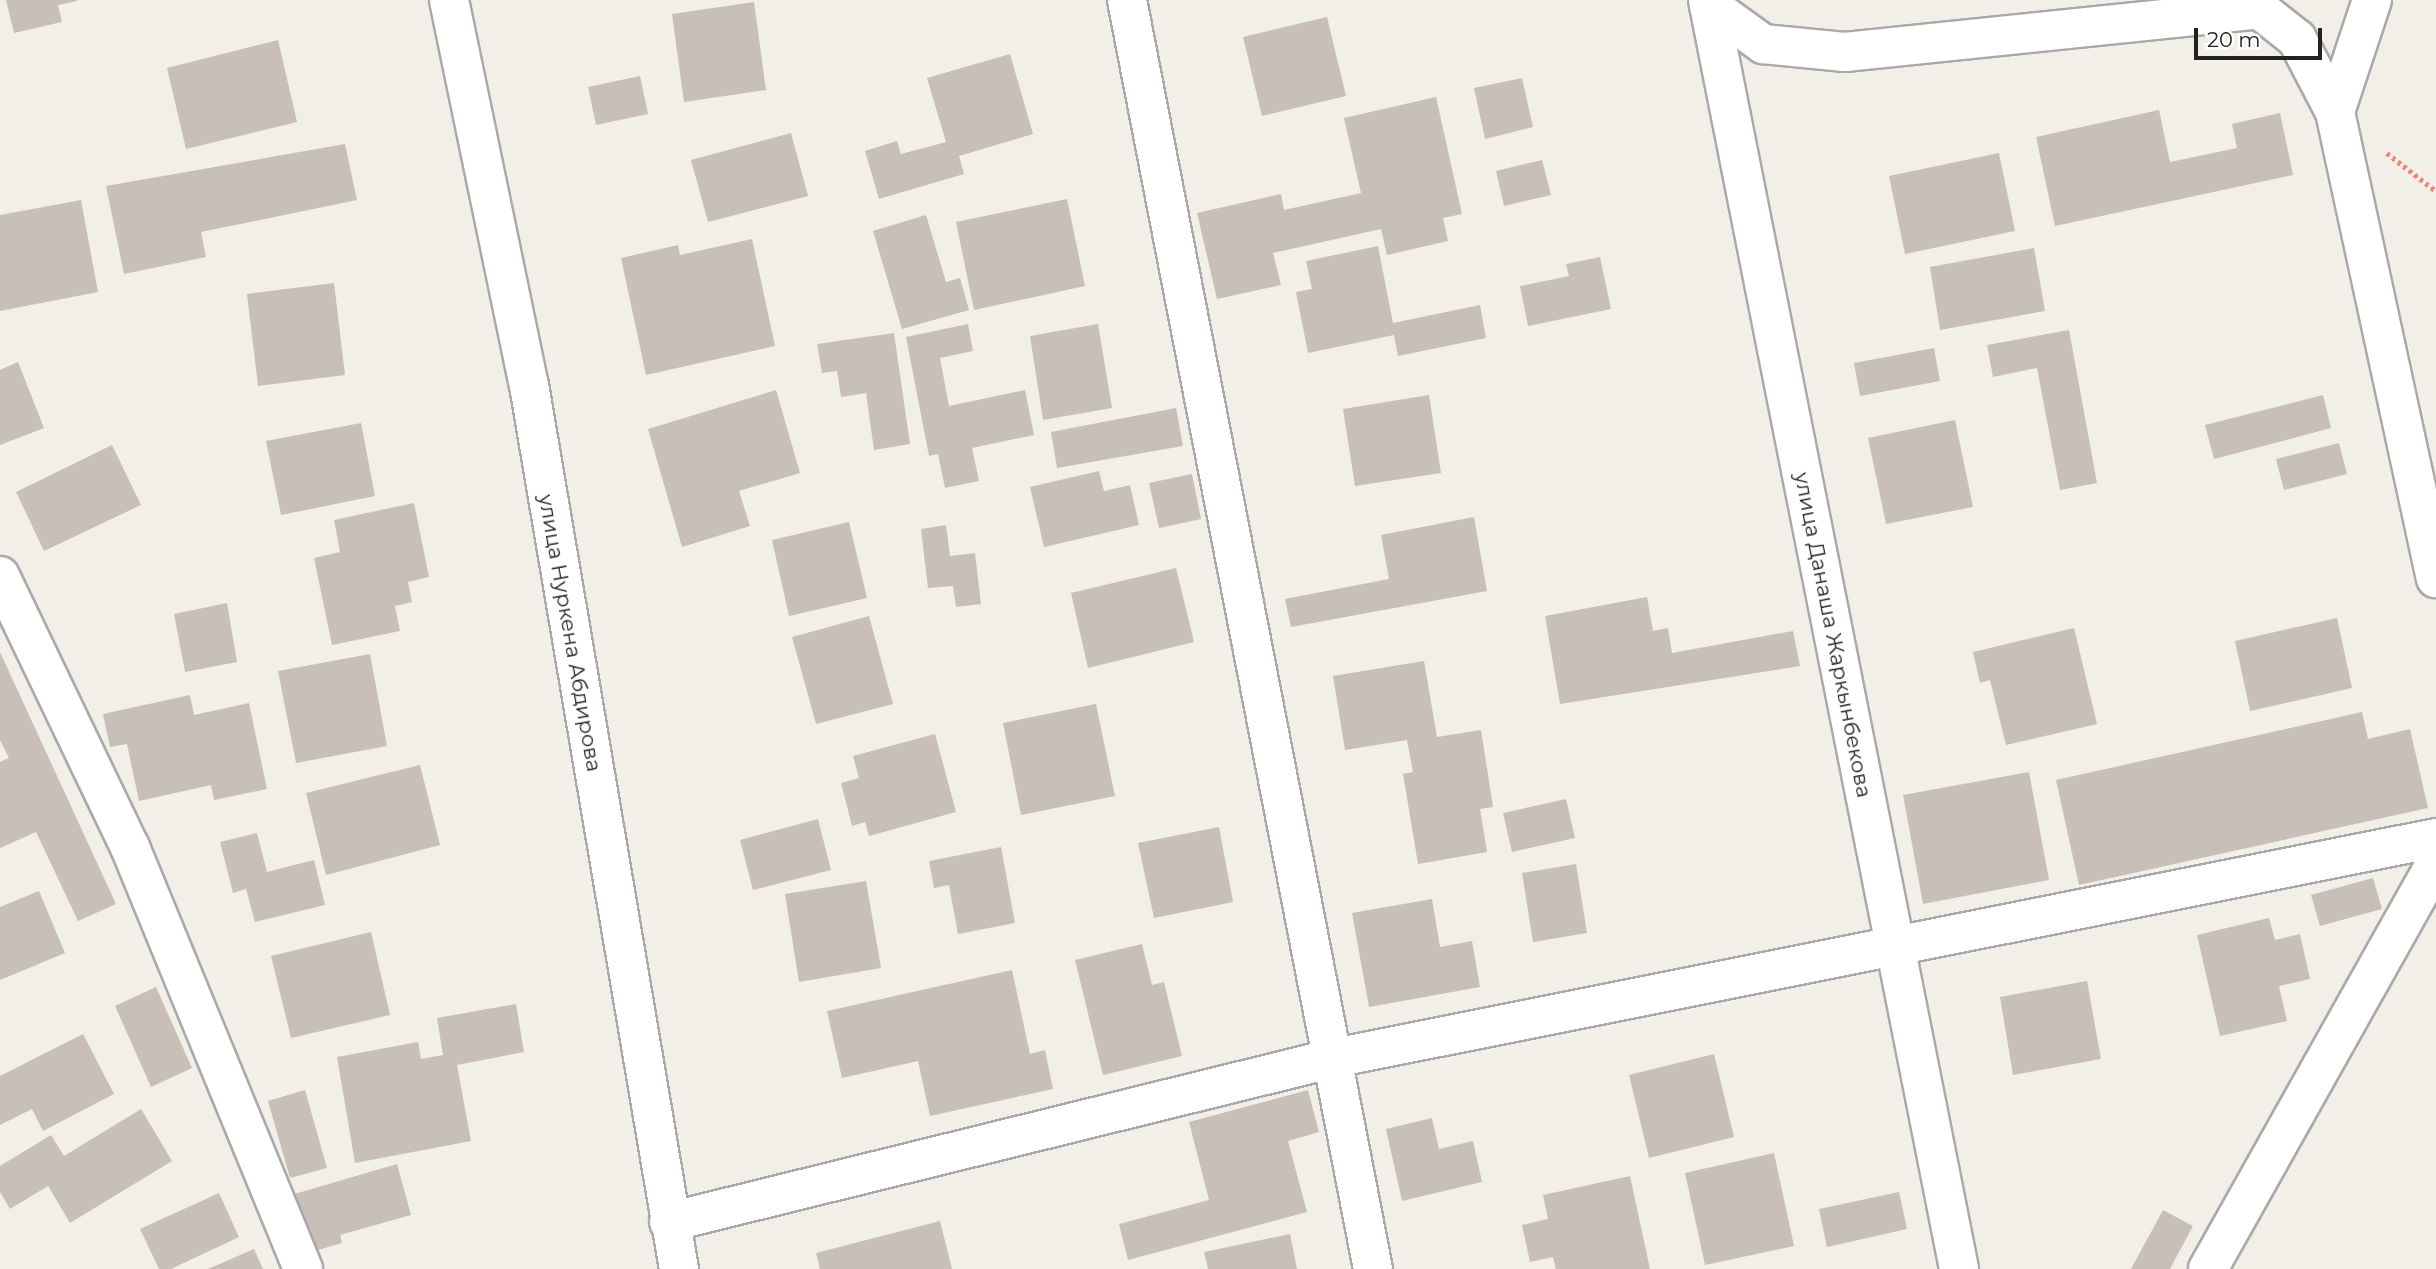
<!DOCTYPE html>
<html>
<head>
<meta charset="utf-8">
<style>
	body { margin:0 }
	#map { position:relative; width:2436px; height:1269px; overflow:hidden; background:#f2efe9; font-family:Montserrat,sans-serif }
	div>[style] { position:absolute }
	.building>* { inset:0; background:#c7bfb8 }
	.path>* { height:4.5px; margin-top:-2.25px; transform-origin:0; background:repeating-linear-gradient(90deg,#fa8072 0 3.5px,transparent 0 7px) }
	.roads { filter:drop-shadow(2px 0 #a9a9a9) drop-shadow(-2px 0 #a9a9a9) drop-shadow(0 2px #a9a9a9) drop-shadow(0 -2px #a9a9a9) }
	.minor>* { height:38px; margin:-19px; padding:0 19px; transform-origin:19px; border-radius:19px; background:#fff }
	span { translate:-50% -50%; white-space:nowrap; text-align:center; line-height:1.15; -webkit-text-stroke:7px #fff; paint-order:stroke }
	.street-label { font-size:21px; color:#222 }
	.scale { position:absolute; left:2194px; top:28px; width:128px; height:32px; box-sizing:border-box; border:4px solid #222; border-top:0; padding-left:9px; font-size:21px; line-height:24px; white-space:nowrap; color:#222; -webkit-text-stroke:5px #fff; paint-order:stroke }
</style>
</head>
<body>
<div id="map">
	<div class="building">
		<div style="clip-path:polygon(6px 0,77px 0,77px 1px,58px 5px,62px 22px,14px 33px)"></div>
		<div style="clip-path:polygon(754px 2px,766px 90px,684px 102px,672px 14px)"></div>
		<div style="clip-path:polygon(1327px 17px,1346px 96px,1262px 116px,1243px 37px)"></div>
		<div style="clip-path:polygon(278px 40px,297px 122px,186px 149px,167px 68px)"></div>
		<div style="clip-path:polygon(1010px 54px,1033px 134px,959px 156px,964px 174px,879px 199px,865px 151px,897px 141px,901px 154px,946px 142px,927px 78px)"></div>
		<div style="clip-path:polygon(640px 76px,648px 114px,596px 125px,588px 87px)"></div>
		<div style="clip-path:polygon(1522px 78px,1533px 127px,1485px 139px,1474px 88px)"></div>
		<div style="clip-path:polygon(1436px 97px,1462px 214px,1443px 218px,1448px 241px,1387px 255px,1381px 229px,1273px 253px,1281px 285px,1217px 299px,1197px 213px,1281px 194px,1284px 210px,1361px 193px,1344px 118px)"></div>
		<div style="clip-path:polygon(2159px 110px,2170px 162px,2237px 148px,2232px 124px,2280px 113px,2293px 175px,2055px 226px,2036px 137px)"></div>
		<div style="clip-path:polygon(791px 133px,808px 196px,708px 222px,691px 160px)"></div>
		<div style="clip-path:polygon(345px 144px,357px 200px,201px 232px,206px 257px,124px 274px,106px 186px)"></div>
		<div style="clip-path:polygon(1999px 153px,2015px 231px,1905px 254px,1889px 176px)"></div>
		<div style="clip-path:polygon(1542px 160px,1551px 195px,1504px 206px,1496px 171px)"></div>
		<div style="clip-path:polygon(1067px 199px,1085px 286px,974px 310px,956px 222px)"></div>
		<div style="clip-path:polygon(81px 200px,98px 292px,0 311px,0 215px)"></div>
		<div style="clip-path:polygon(926px 215px,946px 282px,960px 278px,969px 310px,902px 329px,873px 231px)"></div>
		<div style="clip-path:polygon(752px 239px,775px 346px,646px 375px,621px 258px,678px 245px,680px 255px)"></div>
		<div style="clip-path:polygon(1378px 246px,1393px 323px,1480px 305px,1486px 338px,1398px 356px,1394px 335px,1308px 353px,1296px 292px,1312px 289px,1306px 261px)"></div>
		<div style="clip-path:polygon(2034px 248px,2045px 311px,1940px 330px,1930px 267px)"></div>
		<div style="clip-path:polygon(1600px 257px,1611px 309px,1528px 326px,1520px 286px,1569px 276px,1566px 264px)"></div>
		<div style="clip-path:polygon(334px 283px,345px 375px,258px 386px,247px 294px)"></div>
		<div style="clip-path:polygon(968px 324px,973px 351px,940px 358px,949px 406px,1025px 390px,1034px 435px,972px 448px,979px 481px,945px 488px,938px 454px,929px 456px,906px 337px)"></div>
		<div style="clip-path:polygon(1098px 324px,1112px 408px,1043px 420px,1030px 336px)"></div>
		<div style="clip-path:polygon(2069px 330px,2097px 483px,2060px 490px,2037px 368px,1993px 377px,1987px 345px)"></div>
		<div style="clip-path:polygon(894px 333px,910px 444px,874px 450px,866px 393px,841px 397px,837px 371px,822px 373px,817px 344px)"></div>
		<div style="clip-path:polygon(1934px 348px,1940px 381px,1860px 396px,1854px 363px)"></div>
		<div style="clip-path:polygon(18px 362px,44px 428px,0 445px,0 370px)"></div>
		<div style="clip-path:polygon(776px 390px,800px 473px,739px 491px,750px 526px,682px 547px,648px 429px)"></div>
		<div style="clip-path:polygon(1429px 395px,1441px 473px,1355px 486px,1343px 409px)"></div>
		<div style="clip-path:polygon(2323px 395px,2331px 428px,2214px 459px,2205px 425px)"></div>
		<div style="clip-path:polygon(1176px 408px,1183px 446px,1057px 468px,1051px 432px)"></div>
		<div style="clip-path:polygon(1955px 420px,1973px 507px,1886px 524px,1868px 438px)"></div>
		<div style="clip-path:polygon(361px 423px,375px 496px,281px 515px,266px 441px)"></div>
		<div style="clip-path:polygon(2339px 443px,2347px 474px,2284px 490px,2276px 459px)"></div>
		<div style="clip-path:polygon(112px 445px,141px 505px,44px 551px,16px 492px)"></div>
		<div style="clip-path:polygon(1099px 471px,1104px 491px,1130px 485px,1139px 525px,1044px 547px,1030px 487px)"></div>
		<div style="clip-path:polygon(1192px 474px,1201px 519px,1159px 528px,1149px 483px)"></div>
		<div style="clip-path:polygon(414px 503px,429px 577px,408px 582px,412px 602px,395px 606px,400px 631px,332px 645px,314px 558px,340px 552px,334px 520px)"></div>
		<div style="clip-path:polygon(1474px 517px,1487px 591px,1291px 627px,1285px 599px,1389px 579px,1381px 535px)"></div>
		<div style="clip-path:polygon(849px 522px,867px 598px,789px 616px,772px 540px)"></div>
		<div style="clip-path:polygon(946px 525px,950px 556px,975px 553px,981px 604px,956px 607px,953px 586px,928px 588px,921px 529px)"></div>
		<div style="clip-path:polygon(1176px 568px,1194px 642px,1088px 668px,1071px 593px)"></div>
		<div style="clip-path:polygon(1647px 597px,1653px 631px,1668px 628px,1672px 653px,1793px 631px,1800px 666px,1560px 704px,1545px 616px)"></div>
		<div style="clip-path:polygon(227px 603px,237px 662px,185px 672px,174px 614px)"></div>
		<div style="clip-path:polygon(869px 616px,893px 704px,816px 724px,792px 637px)"></div>
		<div style="clip-path:polygon(2337px 618px,2352px 688px,2250px 711px,2235px 641px)"></div>
		<div style="clip-path:polygon(2074px 628px,2097px 724px,2006px 745px,1990px 680px,1980px 683px,1973px 652px)"></div>
		<div style="clip-path:polygon(0 652px,116px 904px,78px 921px,36px 832px,0 848px,0 762px,9px 758px,0 740px)"></div>
		<div style="clip-path:polygon(370px 654px,387px 746px,296px 763px,278px 671px)"></div>
		<div style="clip-path:polygon(1424px 661px,1437px 737px,1481px 730px,1493px 807px,1480px 809px,1487px 852px,1418px 864px,1403px 774px,1413px 772px,1407px 740px,1345px 750px,1333px 676px)"></div>
		<div style="clip-path:polygon(190px 695px,194px 715px,249px 703px,267px 789px,214px 800px,211px 785px,139px 801px,127px 744px,110px 747px,103px 714px)"></div>
		<div style="clip-path:polygon(1096px 704px,1115px 796px,1021px 815px,1003px 723px)"></div>
		<div style="clip-path:polygon(2362px 712px,2368px 739px,2410px 729px,2428px 808px,2079px 885px,2056px 780px)"></div>
		<div style="clip-path:polygon(935px 734px,956px 812px,869px 836px,865px 822px,852px 826px,841px 783px,859px 778px,853px 756px)"></div>
		<div style="clip-path:polygon(420px 765px,440px 845px,326px 875px,306px 793px)"></div>
		<div style="clip-path:polygon(2029px 772px,2049px 880px,1923px 904px,1903px 795px)"></div>
		<div style="clip-path:polygon(1566px 799px,1575px 838px,1512px 852px,1503px 813px)"></div>
		<div style="clip-path:polygon(818px 819px,831px 870px,753px 890px,740px 840px)"></div>
		<div style="clip-path:polygon(1219px 827px,1233px 902px,1154px 918px,1138px 843px)"></div>
		<div style="clip-path:polygon(257px 833px,267px 872px,314px 860px,325px 905px,255px 922px,246px 889px,233px 893px,220px 842px)"></div>
		<div style="clip-path:polygon(1001px 847px,1015px 923px,958px 934px,949px 885px,934px 888px,929px 861px)"></div>
		<div style="clip-path:polygon(1576px 864px,1587px 933px,1533px 942px,1522px 873px)"></div>
		<div style="clip-path:polygon(2373px 878px,2382px 909px,2320px 926px,2311px 895px)"></div>
		<div style="clip-path:polygon(866px 881px,881px 968px,799px 982px,785px 894px)"></div>
		<div style="clip-path:polygon(39px 891px,65px 953px,0 980px,0 907px)"></div>
		<div style="clip-path:polygon(1432px 899px,1440px 947px,1472px 941px,1480px 987px,1369px 1007px,1352px 913px)"></div>
		<div style="clip-path:polygon(2269px 918px,2275px 940px,2300px 934px,2310px 979px,2279px 986px,2287px 1021px,2220px 1036px,2197px 935px)"></div>
		<div style="clip-path:polygon(371px 932px,390px 1015px,291px 1038px,271px 956px)"></div>
		<div style="clip-path:polygon(1142px 944px,1152px 985px,1164px 982px,1182px 1056px,1103px 1075px,1075px 960px)"></div>
		<div style="clip-path:polygon(1012px 970px,1030px 1054px,1045px 1050px,1053px 1089px,930px 1116px,918px 1061px,842px 1078px,827px 1011px)"></div>
		<div style="clip-path:polygon(2087px 981px,2101px 1059px,2013px 1075px,2000px 997px)"></div>
		<div style="clip-path:polygon(156px 987px,192px 1068px,151px 1087px,115px 1006px)"></div>
		<div style="clip-path:polygon(516px 1004px,524px 1052px,457px 1065px,471px 1141px,355px 1163px,337px 1057px,418px 1042px,421px 1059px,443px 1055px,437px 1018px)"></div>
		<div style="clip-path:polygon(83px 1034px,114px 1094px,43px 1131px,32px 1109px,0 1125px,0 1076px)"></div>
		<div style="clip-path:polygon(1714px 1054px,1734px 1137px,1649px 1158px,1629px 1075px)"></div>
		<div style="clip-path:polygon(305px 1090px,327px 1168px,290px 1178px,268px 1101px)"></div>
		<div style="clip-path:polygon(1308px 1090px,1319px 1132px,1288px 1141px,1307px 1212px,1128px 1260px,1119px 1224px,1209px 1200px,1189px 1122px)"></div>
		<div style="clip-path:polygon(141px 1109px,172px 1161px,70px 1223px,48px 1186px,10px 1209px,0 1192px,0 1166px,51px 1135px,64px 1156px)"></div>
		<div style="clip-path:polygon(1432px 1118px,1439px 1149px,1473px 1141px,1482px 1182px,1402px 1201px,1386px 1129px)"></div>
		<div style="clip-path:polygon(1774px 1153px,1794px 1246px,1705px 1265px,1685px 1173px)"></div>
		<div style="clip-path:polygon(397px 1164px,411px 1215px,340px 1235px,342px 1243px,308px 1253px,291px 1195px)"></div>
		<div style="clip-path:polygon(1630px 1176px,1650px 1269px,1556px 1269px,1553px 1257px,1530px 1262px,1522px 1225px,1548px 1219px,1543px 1195px)"></div>
		<div style="clip-path:polygon(1899px 1192px,1907px 1229px,1827px 1247px,1819px 1209px)"></div>
		<div style="clip-path:polygon(219px 1193px,239px 1237px,171px 1269px,159px 1269px,140px 1229px)"></div>
		<div style="clip-path:polygon(2163px 1210px,2193px 1226px,2170px 1269px,2131px 1269px)"></div>
		<div style="clip-path:polygon(940px 1221px,952px 1269px,820px 1269px,816px 1253px)"></div>
		<div style="clip-path:polygon(1290px 1234px,1297px 1269px,1208px 1269px,1204px 1252px)"></div>
		<div style="clip-path:polygon(254px 1249px,263px 1269px,208px 1269px)"></div>
	</div>
	<div class="path">
		<div style="left:2387px;top:153px;width:62px;rotate:37.8deg"></div>
	</div>
	<div class="roads">
		<div class="minor">
			<div style="left:449px;top:0;width:393px;rotate:78.3deg"></div>
			<div style="left:529px;top:385px;width:897px;rotate:80.37deg"></div>
			<div style="left:1127px;top:0;width:1293px;rotate:79.03deg"></div>
			<div style="left:1708px;top:0;width:1294px;rotate:78.81deg"></div>
			<div style="left:2372px;top:0;width:118px;rotate:108.3deg"></div>
			<div style="left:2335px;top:112px;width:477px;rotate:77.8deg"></div>
			<div style="left:1709px;top:5px;width:67px;rotate:35.8deg"></div>
			<div style="left:1763px;top:44px;width:82px;rotate:5.6deg"></div>
			<div style="left:1845px;top:52px;width:416px;rotate:-5.9deg"></div>
			<div style="left:2259px;top:9px;width:48px;rotate:38.3deg"></div>
			<div style="left:2297px;top:39px;width:82px;rotate:62.5deg"></div>
			<div style="left:0;top:576px;width:301px;rotate:64.4deg"></div>
			<div style="left:130px;top:847px;width:456px;rotate:67.7deg"></div>
			<div style="left:669px;top:1222px;width:685px;rotate:-13.85deg"></div>
			<div style="left:1334px;top:1058px;width:1124px;rotate:-11.29deg"></div>
			<div style="left:2208px;top:1269px;width:467px;rotate:-60.7deg"></div>
		</div>
	</div>
	<div class="street-label">
		<span style="left:570px;top:633px;rotate:80deg">улица Нуркена Абдирова</span>
		<span style="left:1833px;top:635px;rotate:79deg">улица Данаша Жаркынбекова</span>
	</div>
	<div class="scale">20 m</div>
</div>
</body>
</html>
